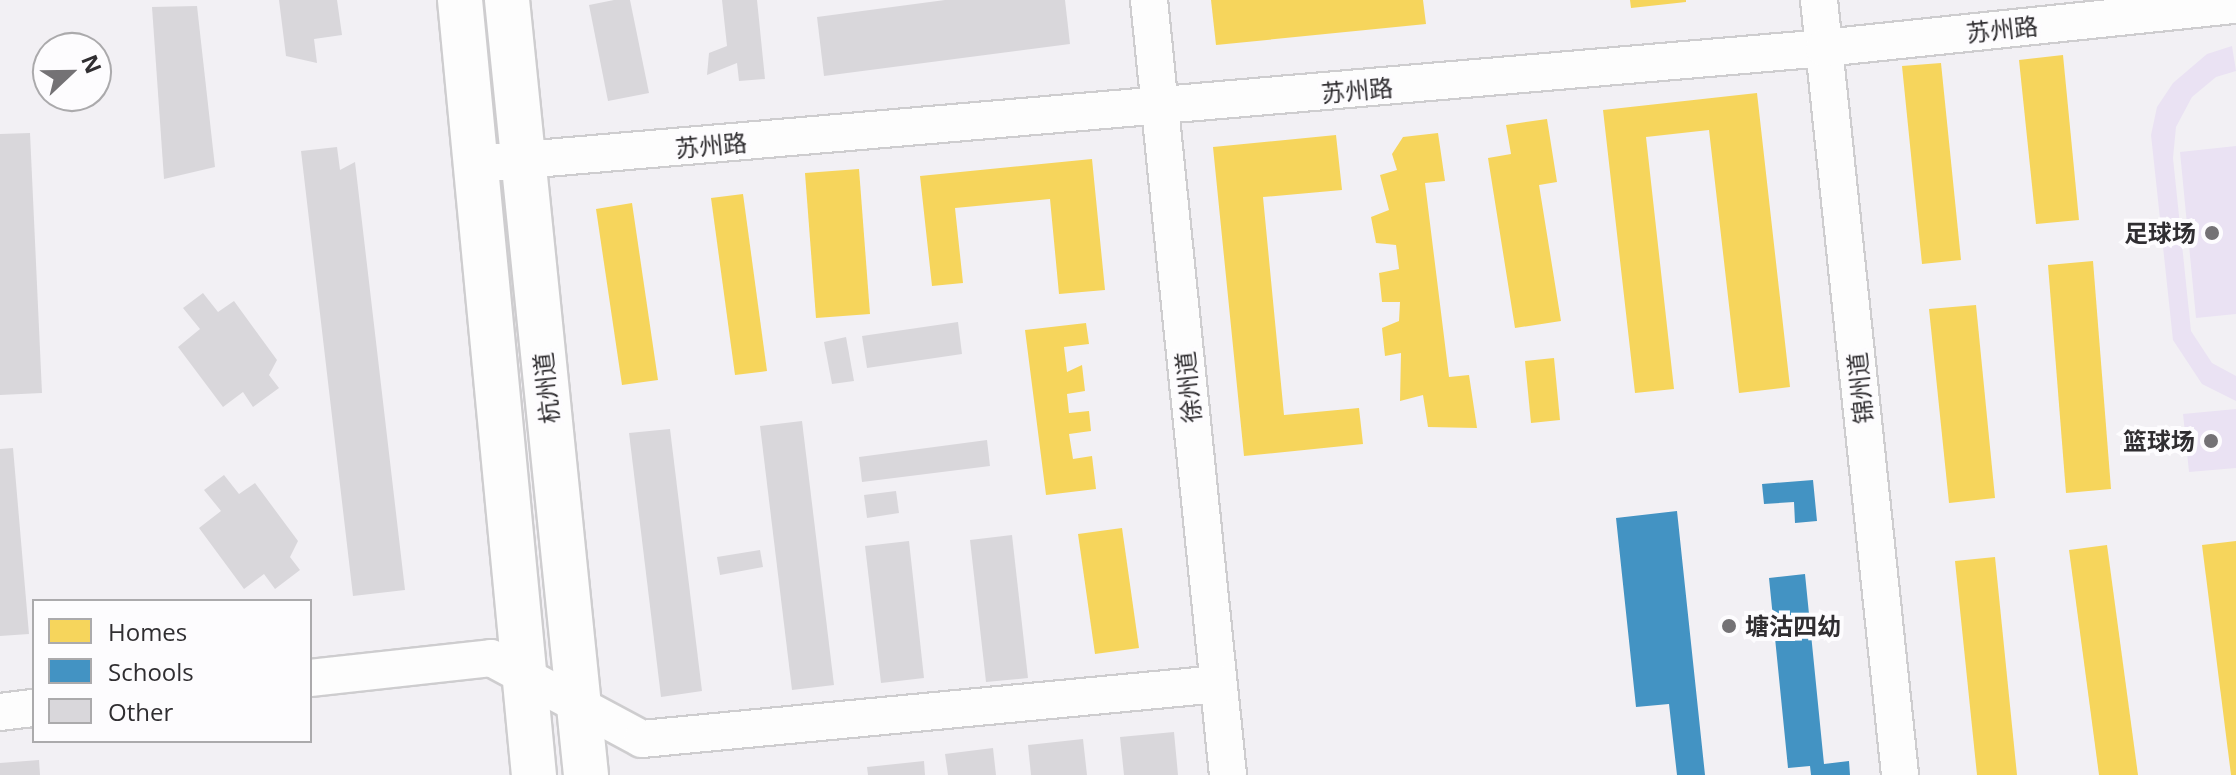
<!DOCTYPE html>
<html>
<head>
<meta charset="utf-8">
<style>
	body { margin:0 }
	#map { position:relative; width:2236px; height:775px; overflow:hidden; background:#f2f0f4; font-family:"Open Sans","Noto Sans SC",sans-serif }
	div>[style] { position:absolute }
	.green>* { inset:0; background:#eae2f3 }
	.homes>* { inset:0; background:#f6d55c }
	.schools>* { inset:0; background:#4393c3 }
	.building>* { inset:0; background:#d9d7db }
	.roads { filter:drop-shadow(2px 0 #cecdcf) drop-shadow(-2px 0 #cecdcf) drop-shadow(0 2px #cecdcf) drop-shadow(0 -2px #cecdcf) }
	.minor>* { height:36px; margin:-18px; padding:0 18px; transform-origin:18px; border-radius:18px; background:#fdfdfd }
	.major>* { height:44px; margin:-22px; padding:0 22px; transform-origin:22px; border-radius:22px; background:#fdfdfd }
	.dots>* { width:22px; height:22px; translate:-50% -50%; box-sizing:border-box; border:4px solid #fdfcfe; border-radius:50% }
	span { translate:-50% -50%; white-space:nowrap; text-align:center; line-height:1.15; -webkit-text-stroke:8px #fdfcfe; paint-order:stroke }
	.street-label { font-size:24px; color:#302e31 }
	.poi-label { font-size:24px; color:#302e31; font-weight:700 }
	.right { translate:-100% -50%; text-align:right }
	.left { translate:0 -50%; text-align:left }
	.legend { position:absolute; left:32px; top:599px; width:280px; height:144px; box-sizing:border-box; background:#fdfcfe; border:2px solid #abaaac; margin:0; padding:10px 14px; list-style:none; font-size:24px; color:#302e31 }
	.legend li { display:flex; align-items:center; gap:16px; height:40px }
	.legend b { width:40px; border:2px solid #abaaac }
	.north { position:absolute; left:32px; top:32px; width:80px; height:80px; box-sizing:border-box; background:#fdfcfe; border:2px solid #abaaac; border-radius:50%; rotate:68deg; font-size:22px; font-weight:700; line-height:32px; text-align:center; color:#302e31 }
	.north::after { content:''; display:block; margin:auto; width:28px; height:36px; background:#747275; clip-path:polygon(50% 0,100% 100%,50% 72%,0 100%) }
</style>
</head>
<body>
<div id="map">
	<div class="green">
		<div style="clip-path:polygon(2232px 46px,2236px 71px,2216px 77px,2192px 97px,2176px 127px,2173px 158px,2191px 331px,2212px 363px,2236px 376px,2236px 401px,2202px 384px,2173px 340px,2151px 135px,2157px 107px,2173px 83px,2207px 54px)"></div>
		<div style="clip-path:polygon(2236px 146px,2236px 314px,2196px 318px,2180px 152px)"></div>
		<div style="clip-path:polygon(2236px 409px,2236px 468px,2189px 472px,2183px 414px)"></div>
	</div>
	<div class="homes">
		<div style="clip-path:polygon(1211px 0,1423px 0,1426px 24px,1216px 45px)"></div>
		<div style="clip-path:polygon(1630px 0,1686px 0,1686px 2px,1631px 8px)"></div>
		<div style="clip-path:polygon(2063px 55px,2079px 220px,2036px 224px,2019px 60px)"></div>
		<div style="clip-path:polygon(1941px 63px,1961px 260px,1922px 264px,1902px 66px)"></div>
		<div style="clip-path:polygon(1757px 93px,1790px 387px,1739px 393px,1709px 130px,1646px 137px,1674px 389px,1635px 393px,1603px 110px)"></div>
		<div style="clip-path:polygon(1547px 119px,1557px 182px,1539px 185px,1561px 321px,1515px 328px,1488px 158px,1511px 154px,1506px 125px)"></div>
		<div style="clip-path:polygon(1438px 133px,1445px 181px,1425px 183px,1449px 377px,1469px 375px,1477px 428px,1428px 427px,1423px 395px,1400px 401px,1401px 353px,1385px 356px,1382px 328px,1399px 321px,1400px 302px,1382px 302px,1379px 273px,1399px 269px,1396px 245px,1376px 243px,1371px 217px,1389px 210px,1380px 175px,1397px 170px,1392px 154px,1403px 137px)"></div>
		<div style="clip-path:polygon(1336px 135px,1342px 190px,1263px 197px,1284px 415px,1359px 408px,1363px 444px,1244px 456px,1213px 147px)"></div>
		<div style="clip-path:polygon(1092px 159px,1105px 290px,1059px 294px,1050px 199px,955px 208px,963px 283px,932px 286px,920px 176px)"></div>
		<div style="clip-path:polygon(859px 169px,870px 314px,816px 318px,805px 173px)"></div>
		<div style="clip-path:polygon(743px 194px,767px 371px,735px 375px,711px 198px)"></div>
		<div style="clip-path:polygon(632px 203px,658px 380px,622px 385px,596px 209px)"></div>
		<div style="clip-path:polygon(2093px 261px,2111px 489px,2066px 493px,2048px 265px)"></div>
		<div style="clip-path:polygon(1976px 305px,1995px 498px,1949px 503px,1929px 309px)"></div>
		<div style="clip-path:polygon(1086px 323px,1089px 344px,1064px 347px,1067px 372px,1082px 365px,1085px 391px,1067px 394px,1069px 413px,1089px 411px,1091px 431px,1069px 434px,1073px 459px,1092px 456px,1096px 489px,1046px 495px,1025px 330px)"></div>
		<div style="clip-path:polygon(1554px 358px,1560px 420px,1531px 423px,1525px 361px)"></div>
		<div style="clip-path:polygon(1122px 528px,1139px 648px,1095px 654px,1078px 534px)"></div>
		<div style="clip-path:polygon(2236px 541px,2236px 775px,2231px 775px,2202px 545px)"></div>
		<div style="clip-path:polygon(2107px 545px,2138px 775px,2099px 775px,2069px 550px)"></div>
		<div style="clip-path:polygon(1995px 557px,2017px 775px,1977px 775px,1955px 561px)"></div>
	</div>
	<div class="schools">
		<div style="clip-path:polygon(1813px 480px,1817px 521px,1795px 523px,1794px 502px,1764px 504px,1762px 484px)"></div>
		<div style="clip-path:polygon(1677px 511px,1705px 775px,1677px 775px,1669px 704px,1636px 707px,1616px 518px)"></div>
		<div style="clip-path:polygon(1805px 574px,1824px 764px,1849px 761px,1850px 775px,1811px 775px,1810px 766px,1788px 768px,1769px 578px)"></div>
	</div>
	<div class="building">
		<div style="clip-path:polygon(279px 0,337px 0,342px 35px,314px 39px,317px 63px,286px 56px)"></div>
		<div style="clip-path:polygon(614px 0,630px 0,649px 93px,608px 101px,589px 5px)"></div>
		<div style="clip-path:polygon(722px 0,757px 0,765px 79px,739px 81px,737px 63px,707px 75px,709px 53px,727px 46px)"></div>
		<div style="clip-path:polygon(945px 0,1065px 0,1070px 44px,824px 76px,817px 17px)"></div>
		<div style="clip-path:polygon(197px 6px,215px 167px,164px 179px,152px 7px)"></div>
		<div style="clip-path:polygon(30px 133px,42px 393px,0 395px,0 134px)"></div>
		<div style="clip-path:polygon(337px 147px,340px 170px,355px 162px,405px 590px,353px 596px,301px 151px)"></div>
		<div style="clip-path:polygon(203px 293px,218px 312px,234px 301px,277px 360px,269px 375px,279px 388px,253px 407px,243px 392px,223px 407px,178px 347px,200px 329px,183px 308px)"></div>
		<div style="clip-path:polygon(958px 322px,962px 354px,867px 368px,862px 336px)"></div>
		<div style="clip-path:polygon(846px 337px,854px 381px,832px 384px,824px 342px)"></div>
		<div style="clip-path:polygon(802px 421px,834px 685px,792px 690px,760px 426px)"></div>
		<div style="clip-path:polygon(670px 429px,702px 691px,661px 697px,629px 433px)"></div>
		<div style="clip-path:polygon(987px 440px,990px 466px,862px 482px,859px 457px)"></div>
		<div style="clip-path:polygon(13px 448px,29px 634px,0 636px,0 449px)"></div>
		<div style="clip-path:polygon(224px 475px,239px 494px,255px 483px,298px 541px,290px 557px,300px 570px,275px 589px,264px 574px,244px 589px,199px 528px,221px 511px,204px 490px)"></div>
		<div style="clip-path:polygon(896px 491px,899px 513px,867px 518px,864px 495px)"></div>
		<div style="clip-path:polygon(1012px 535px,1028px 678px,986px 682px,970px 540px)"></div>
		<div style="clip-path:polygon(909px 541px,924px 678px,881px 683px,865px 546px)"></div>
		<div style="clip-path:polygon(760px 550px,763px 567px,720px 575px,717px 557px)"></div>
		<div style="clip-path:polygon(1174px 732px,1178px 775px,1124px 775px,1120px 737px)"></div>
		<div style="clip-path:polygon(1083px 739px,1087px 775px,1031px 775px,1028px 745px)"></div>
		<div style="clip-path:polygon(993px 748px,996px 775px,948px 775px,945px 754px)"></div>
		<div style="clip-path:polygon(39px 760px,40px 775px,0 775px,0 763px)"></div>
		<div style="clip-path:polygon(924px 761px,925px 775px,868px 775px,867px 767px)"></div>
	</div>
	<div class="roads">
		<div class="minor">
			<div style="left:1149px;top:0;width:779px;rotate:84.18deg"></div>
			<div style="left:1819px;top:0;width:779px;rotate:84.03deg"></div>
			<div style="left:477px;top:164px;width:1352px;rotate:-4.92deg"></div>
			<div style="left:1824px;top:48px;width:414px;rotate:-6deg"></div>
			<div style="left:310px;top:678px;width:182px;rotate:-6.3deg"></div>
			<div style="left:491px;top:658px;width:171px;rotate:28.2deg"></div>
			<div style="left:642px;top:739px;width:579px;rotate:-5.45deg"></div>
			<div style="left:0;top:712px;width:34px;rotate:-7deg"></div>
		</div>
		<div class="major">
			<div style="left:460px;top:0;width:779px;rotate:84.55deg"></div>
			<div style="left:507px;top:0;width:779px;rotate:84.18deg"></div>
		</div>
	</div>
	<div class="dots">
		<div style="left:2212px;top:233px;background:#747275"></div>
		<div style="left:2211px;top:441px;background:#747275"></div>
		<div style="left:1729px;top:626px;background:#747275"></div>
	</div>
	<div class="street-label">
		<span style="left:2002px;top:29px;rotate:-6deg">苏州路</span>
		<span style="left:1357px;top:90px;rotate:-5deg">苏州路</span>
		<span style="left:711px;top:145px;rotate:-5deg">苏州路</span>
		<span style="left:1188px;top:387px;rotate:-96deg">徐州道</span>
		<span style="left:546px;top:388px;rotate:-96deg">杭州道</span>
		<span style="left:1860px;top:388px;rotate:-96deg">锦州道</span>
	</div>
	<div class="poi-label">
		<span class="right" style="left:2196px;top:233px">足球场</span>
		<span class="right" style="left:2195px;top:441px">篮球场</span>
		<span class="left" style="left:1745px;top:626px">塘沽四幼</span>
	</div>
	<ul class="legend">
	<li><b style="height:22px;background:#f6d55c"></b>Homes</li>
	<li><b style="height:22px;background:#4393c3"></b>Schools</li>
	<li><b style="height:22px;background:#d9d7db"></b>Other</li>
	</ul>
	<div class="north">N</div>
</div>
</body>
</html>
